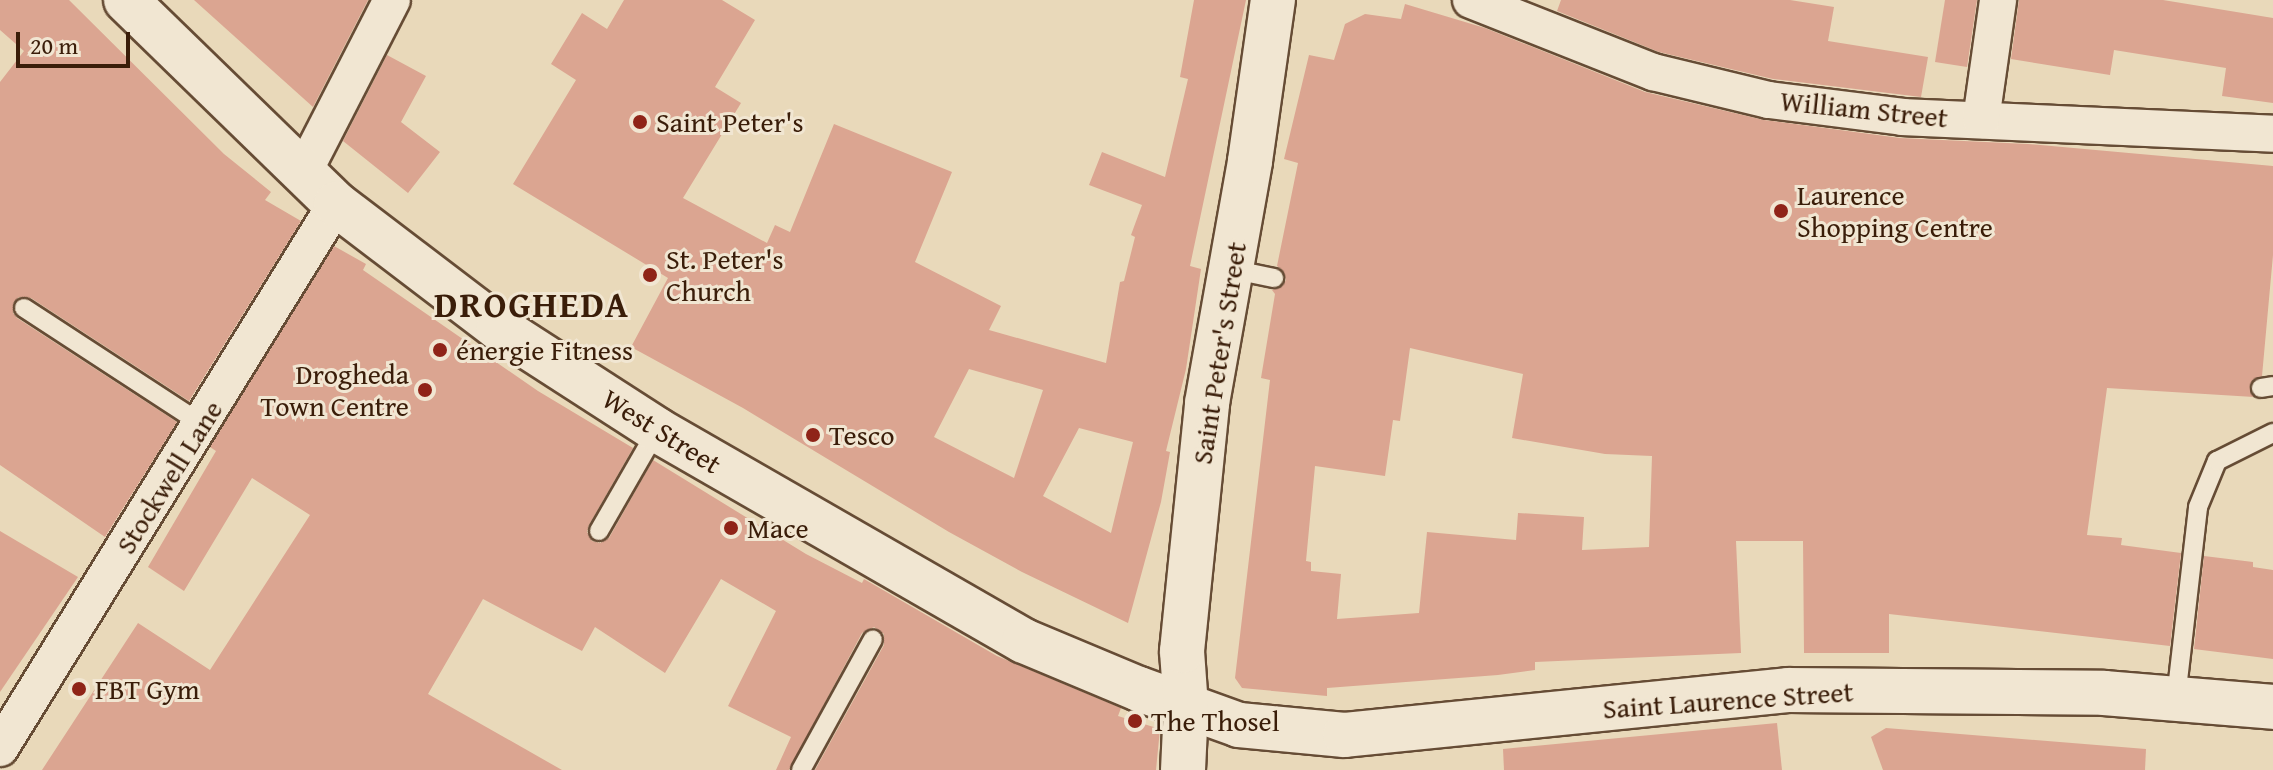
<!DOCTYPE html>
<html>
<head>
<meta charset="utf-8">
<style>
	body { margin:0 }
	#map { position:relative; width:2273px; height:770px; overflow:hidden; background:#e9d9ba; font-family:"Gentium Book Plus",serif }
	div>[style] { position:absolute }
	.building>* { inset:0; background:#dba591 }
	.roads { filter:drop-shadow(2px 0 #664c35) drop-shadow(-2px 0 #664c35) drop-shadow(0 2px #664c35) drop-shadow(0 -2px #664c35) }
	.lane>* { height:18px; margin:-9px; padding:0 9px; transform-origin:9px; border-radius:9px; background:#f1e6d2 }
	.street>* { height:36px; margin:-18px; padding:0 18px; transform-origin:18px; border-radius:18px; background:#f1e6d2 }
	.secondary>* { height:44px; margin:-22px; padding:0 22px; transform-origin:22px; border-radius:22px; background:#f1e6d2 }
	.dots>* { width:22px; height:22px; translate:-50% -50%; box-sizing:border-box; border:4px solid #f1e6d2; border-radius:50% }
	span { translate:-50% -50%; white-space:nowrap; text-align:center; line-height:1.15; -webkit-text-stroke:6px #f1e6d2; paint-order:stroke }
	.street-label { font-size:28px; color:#3a1d09 }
	.poi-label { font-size:28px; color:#3a1d09 }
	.left { translate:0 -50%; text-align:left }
	.right { translate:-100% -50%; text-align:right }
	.district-label { font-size:36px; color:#3a1d09; font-weight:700; letter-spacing:2px }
	.scale { position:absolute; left:16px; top:32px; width:114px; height:36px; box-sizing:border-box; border:4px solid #3a1d09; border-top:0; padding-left:10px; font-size:24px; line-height:28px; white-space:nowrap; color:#3a1d09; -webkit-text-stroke:6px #f1e6d2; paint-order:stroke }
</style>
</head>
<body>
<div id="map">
	<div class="building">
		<div style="clip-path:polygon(0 0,69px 0,224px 154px,271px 192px,265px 200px,301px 221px,189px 401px,31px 298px,19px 297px,14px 302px,13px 313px,17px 318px,177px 422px,105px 537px,0 465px,0 82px,24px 51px,0 30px)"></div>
		<div style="clip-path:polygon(194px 0,368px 0,313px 107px)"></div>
		<div style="clip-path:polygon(evenodd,624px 0,722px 0,755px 20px,715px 87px,741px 103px,683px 198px,767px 243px,775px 225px,790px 232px,834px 124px,952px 172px,915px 262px,1001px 306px,989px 330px,1106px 363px,1120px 282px,1124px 281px,1135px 237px,1131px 235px,1142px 205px,1089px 185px,1102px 152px,1165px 177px,1188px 79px,1180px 77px,1194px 0,1246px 0,1190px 266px,1201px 269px,1186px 369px,1166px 451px,1170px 452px,1161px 502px,1128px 623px,1022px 572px,949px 532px,743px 408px,631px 347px,668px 278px,513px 184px,576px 80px,551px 64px,582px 13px,607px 29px,624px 0,969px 369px,1043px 390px,1014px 478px,934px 437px,969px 369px,624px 0,1079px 428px,1133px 442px,1111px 533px,1043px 496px,1079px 428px)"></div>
		<div style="clip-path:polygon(1561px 0,1790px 0,1834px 7px,1828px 41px,1928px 57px,1921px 97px,1773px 79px,1659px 52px,1557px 11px)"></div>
		<div style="clip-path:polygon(1945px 0,1977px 0,1967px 67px,1935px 62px)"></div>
		<div style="clip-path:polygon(2019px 0,2163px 0,2273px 18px,2273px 103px,2222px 96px,2226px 68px,2114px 50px,2110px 75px,2011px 59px)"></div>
		<div style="clip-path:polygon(evenodd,1405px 4px,1485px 28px,1645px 92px,1764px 120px,1900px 138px,2028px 144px,2273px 166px,2273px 255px,2262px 376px,2250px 385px,2254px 397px,2107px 388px,2087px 535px,2122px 538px,2121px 545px,2181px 553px,2170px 646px,1889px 614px,1889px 653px,1804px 653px,1803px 541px,1736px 541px,1741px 653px,1535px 662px,1535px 670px,1498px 675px,1327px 688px,1327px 696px,1242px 688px,1235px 678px,1270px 380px,1261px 378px,1275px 294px,1272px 290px,1282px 286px,1286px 280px,1282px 270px,1277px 266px,1298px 163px,1284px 159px,1309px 55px,1334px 60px,1345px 24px,1365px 14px,1401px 19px,1405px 4px,1410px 348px,1523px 374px,1512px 438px,1605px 454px,1652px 456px,1649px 547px,1582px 550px,1584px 517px,1518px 513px,1516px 540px,1427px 532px,1419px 613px,1337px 619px,1341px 574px,1311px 571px,1311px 562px,1306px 561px,1315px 466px,1385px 476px,1393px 420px,1400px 421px,1410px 348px)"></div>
		<div style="clip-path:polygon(387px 55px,426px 76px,401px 122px,440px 152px,408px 193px,343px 141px)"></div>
		<div style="clip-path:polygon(334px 246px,366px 264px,363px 270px,538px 391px,633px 448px,589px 525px,587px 532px,592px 541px,600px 543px,609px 538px,653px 460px,806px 554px,862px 583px,864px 579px,997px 656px,1121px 708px,1118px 716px,1160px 729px,1156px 770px,815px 770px,884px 645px,884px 634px,874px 627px,862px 633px,789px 770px,776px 770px,791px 737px,728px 706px,776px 611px,721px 579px,665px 673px,595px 627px,582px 651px,483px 599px,428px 694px,562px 770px,42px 770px,138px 623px,210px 670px,310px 515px,252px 478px,184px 591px,148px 567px,216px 451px,210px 447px)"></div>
		<div style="clip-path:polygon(0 531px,78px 577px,0 692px)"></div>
		<div style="clip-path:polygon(2204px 556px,2253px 562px,2253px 567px,2273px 570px,2273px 659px,2194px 649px)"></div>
		<div style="clip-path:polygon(1777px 723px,1782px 770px,1504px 770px,1503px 749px)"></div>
		<div style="clip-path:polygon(1886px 728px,2146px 749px,2145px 770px,1883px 770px,1871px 737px)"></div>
	</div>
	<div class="roads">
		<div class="lane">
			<div style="left:1230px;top:269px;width:45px;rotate:11.6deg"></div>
			<div style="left:24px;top:308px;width:212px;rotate:33.1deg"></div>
			<div style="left:2261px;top:388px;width:12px;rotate:-9deg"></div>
			<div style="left:599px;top:531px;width:116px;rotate:-60.1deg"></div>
			<div style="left:2176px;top:698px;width:192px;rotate:-83.4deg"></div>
			<div style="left:2198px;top:507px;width:50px;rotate:-67.6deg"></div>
			<div style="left:2217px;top:461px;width:63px;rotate:-26.6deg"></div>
			<div style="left:801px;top:770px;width:149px;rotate:-61.2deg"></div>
		</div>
		<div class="street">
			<div style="left:1471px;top:0;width:196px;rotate:21.6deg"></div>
			<div style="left:1653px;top:72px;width:119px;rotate:13.6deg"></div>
			<div style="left:1769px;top:100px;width:135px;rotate:7.2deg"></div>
			<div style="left:1903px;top:117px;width:370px;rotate:2.6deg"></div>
			<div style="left:1981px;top:120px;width:121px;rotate:-81.9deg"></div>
			<div style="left:304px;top:171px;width:192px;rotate:-62.8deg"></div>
			<div style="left:0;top:748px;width:639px;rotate:-58.3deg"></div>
		</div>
		<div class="secondary">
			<div style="left:126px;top:0;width:293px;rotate:44.2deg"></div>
			<div style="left:336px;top:204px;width:205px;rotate:37.3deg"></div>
			<div style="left:499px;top:328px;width:188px;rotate:32.8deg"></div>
			<div style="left:657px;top:430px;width:423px;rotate:29.9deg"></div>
			<div style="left:1024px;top:641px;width:125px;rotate:22.7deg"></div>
			<div style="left:1139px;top:689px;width:106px;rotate:19.8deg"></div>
			<div style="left:1239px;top:725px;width:106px;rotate:5.4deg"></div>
			<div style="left:1345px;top:735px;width:445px;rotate:-5.8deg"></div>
			<div style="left:1788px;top:690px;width:316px;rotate:0.5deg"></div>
			<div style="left:2104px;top:693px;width:170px;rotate:4.7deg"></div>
			<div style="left:1183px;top:770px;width:63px;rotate:-87.3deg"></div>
			<div style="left:1186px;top:707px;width:56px;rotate:-94.1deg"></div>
			<div style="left:1182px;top:651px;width:249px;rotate:-84.2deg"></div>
			<div style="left:1207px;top:403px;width:246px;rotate:-79.9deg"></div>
			<div style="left:1250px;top:161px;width:163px;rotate:-81.9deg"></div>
		</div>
	</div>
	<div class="dots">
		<div style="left:640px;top:122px;background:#8f2418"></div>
		<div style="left:1781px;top:211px;background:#8f2418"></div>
		<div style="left:650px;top:275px;background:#8f2418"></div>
		<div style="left:440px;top:350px;background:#8f2418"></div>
		<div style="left:425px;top:390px;background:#8f2418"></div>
		<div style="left:813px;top:435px;background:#8f2418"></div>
		<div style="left:731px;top:528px;background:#8f2418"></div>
		<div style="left:79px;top:689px;background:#8f2418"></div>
		<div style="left:1135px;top:721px;background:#8f2418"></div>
	</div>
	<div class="street-label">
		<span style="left:1864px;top:109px;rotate:6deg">William Street</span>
		<span style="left:1219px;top:353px;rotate:-81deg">Saint Peter's Street</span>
		<span style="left:662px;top:431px;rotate:32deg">West Street</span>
		<span style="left:169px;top:477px;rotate:-58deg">Stockwell Lane</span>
		<span style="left:1728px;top:700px;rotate:-4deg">Saint Laurence Street</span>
	</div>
	<div class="poi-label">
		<span class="left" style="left:656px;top:122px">Saint Peter's</span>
		<span class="left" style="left:1797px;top:211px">Laurence<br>Shopping Centre</span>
		<span class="left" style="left:666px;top:275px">St. Peter's<br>Church</span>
		<span class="left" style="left:456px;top:350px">énergie Fitness</span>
		<span class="right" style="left:409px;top:390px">Drogheda<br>Town Centre</span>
		<span class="left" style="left:829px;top:435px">Tesco</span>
		<span class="left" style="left:747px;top:528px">Mace</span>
		<span class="left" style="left:95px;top:689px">FBT Gym</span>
		<span class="left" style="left:1151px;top:721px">The Thosel</span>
	</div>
	<div class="district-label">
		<span style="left:532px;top:304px">DROGHEDA</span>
	</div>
	<div class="scale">20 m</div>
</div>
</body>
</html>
